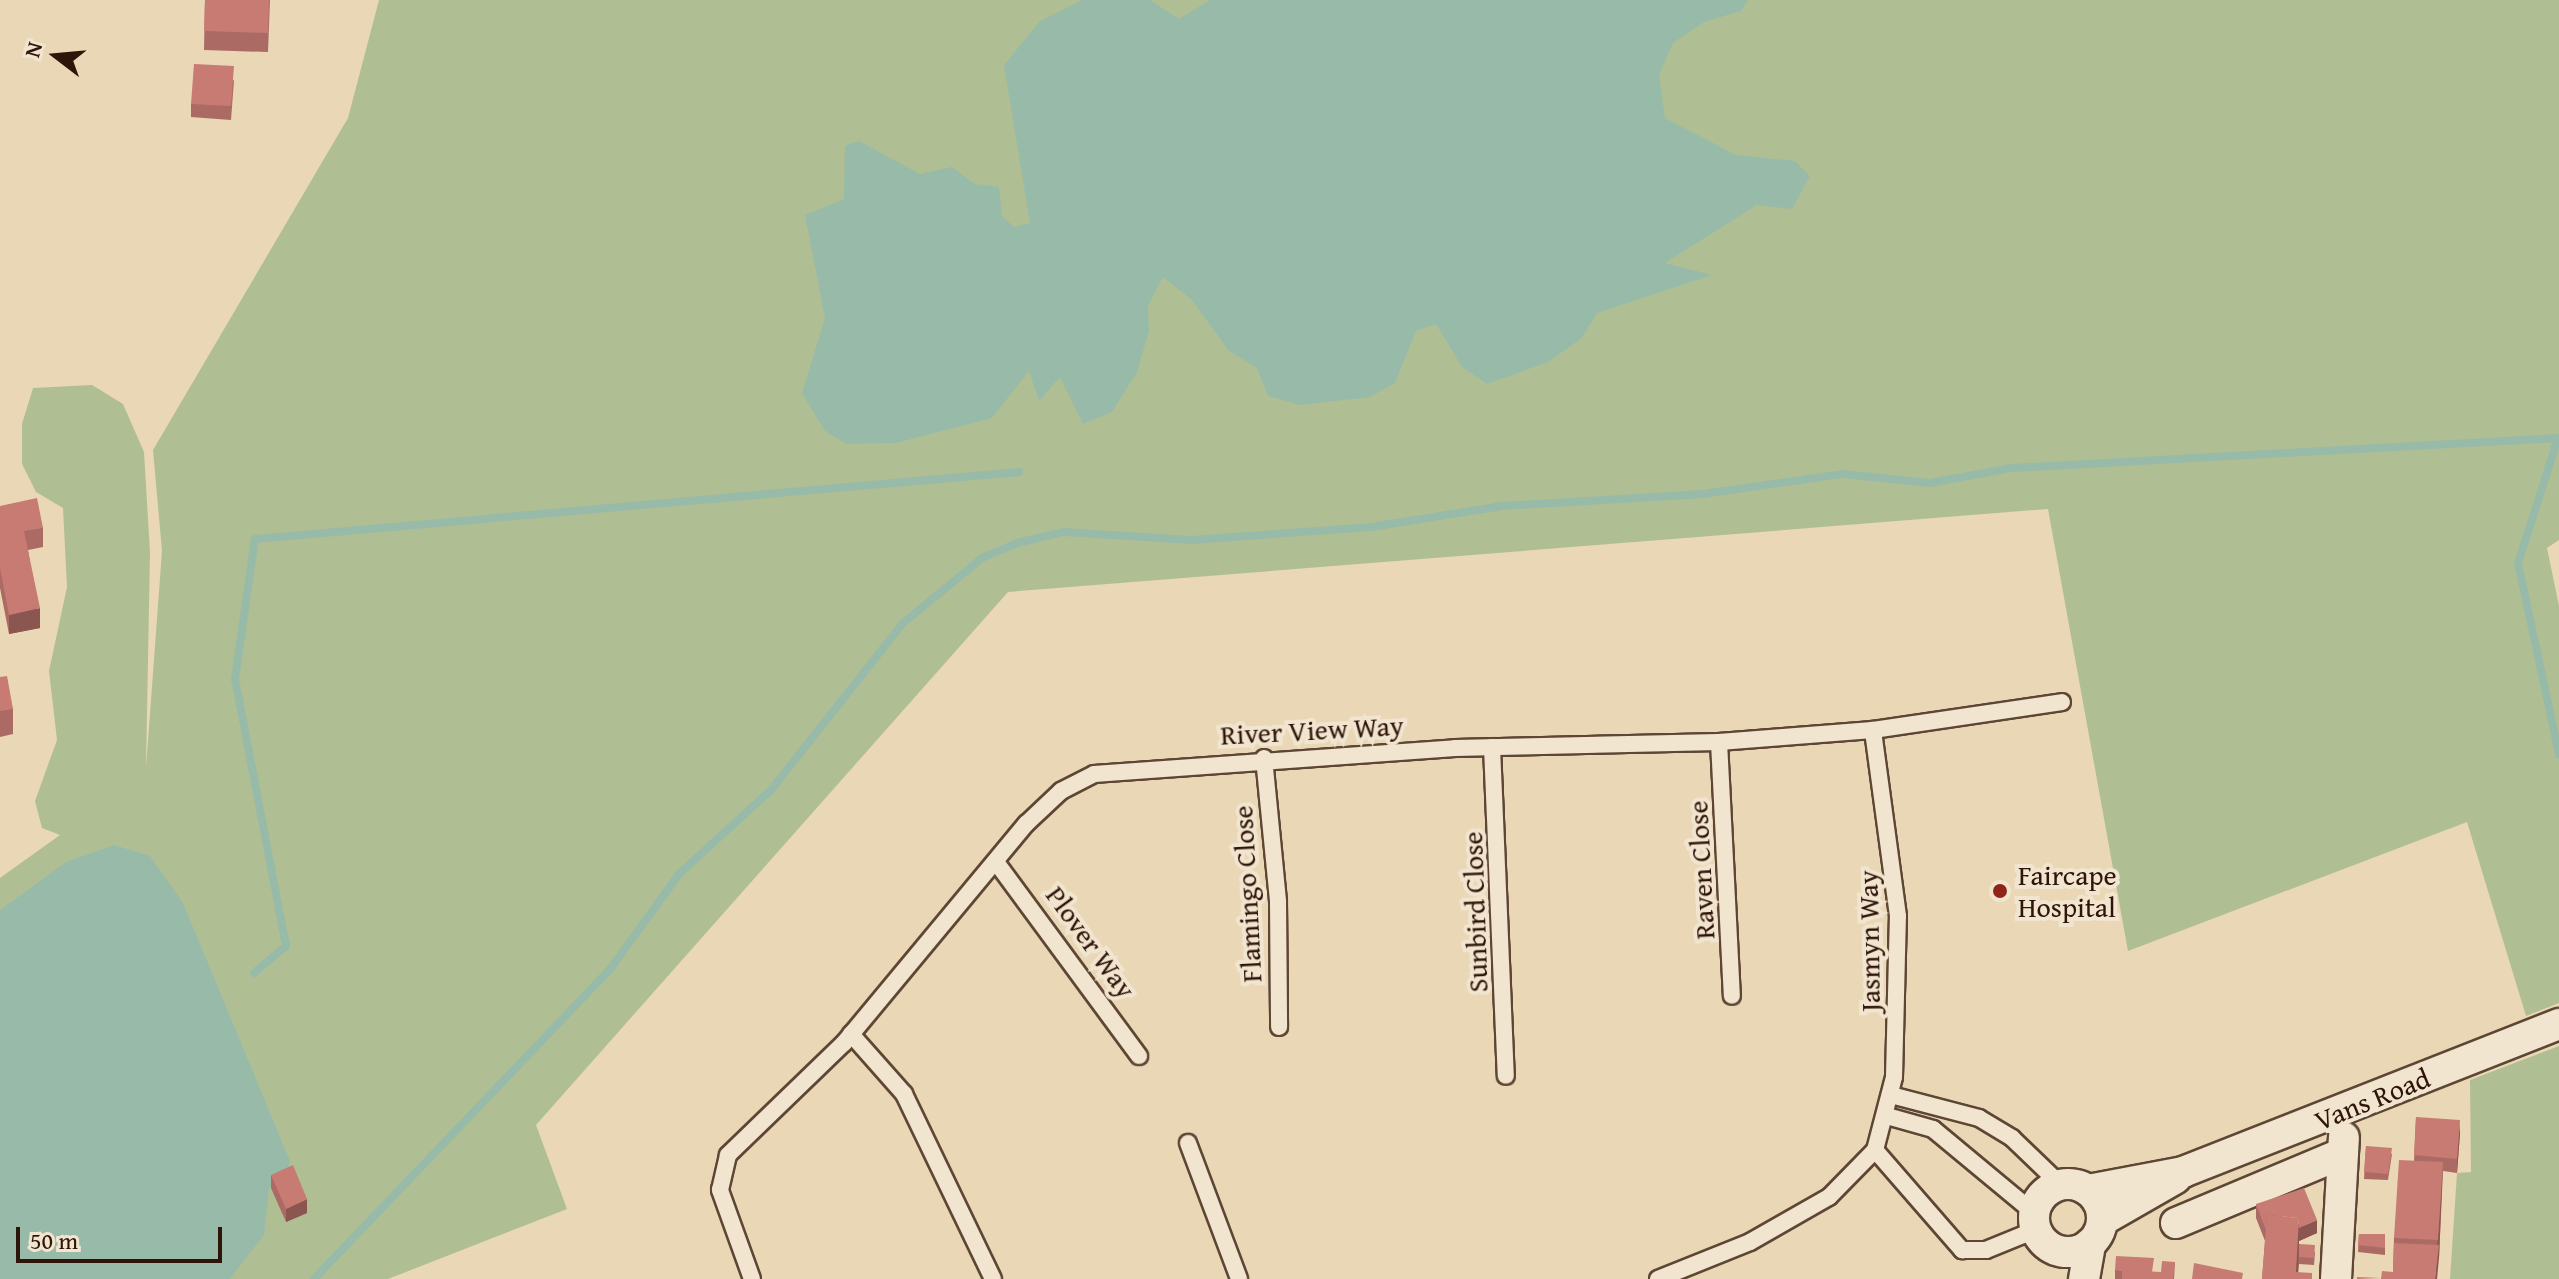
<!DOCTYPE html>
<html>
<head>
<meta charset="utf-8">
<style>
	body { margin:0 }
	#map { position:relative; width:2559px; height:1279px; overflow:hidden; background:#e9d7b6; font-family:"Gentium Book Plus",serif }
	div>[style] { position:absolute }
	.green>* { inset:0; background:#b0bf93 }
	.water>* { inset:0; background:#98baa9 }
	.stream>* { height:8px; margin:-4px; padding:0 4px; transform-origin:4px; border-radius:4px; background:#98baa9 }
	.roads { filter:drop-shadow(2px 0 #5e4634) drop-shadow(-2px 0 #5e4634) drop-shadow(0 2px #5e4634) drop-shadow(0 -2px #5e4634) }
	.lane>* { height:16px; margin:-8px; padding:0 8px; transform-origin:8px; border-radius:8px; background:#f1e5d0 }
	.street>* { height:30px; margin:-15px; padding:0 15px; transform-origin:15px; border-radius:15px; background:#f1e5d0 }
	.street>.ring { margin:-15px; padding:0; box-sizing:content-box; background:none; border:30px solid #f1e5d0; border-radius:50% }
	.wall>* { inset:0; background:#ab6a63 }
	.shaded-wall>* { inset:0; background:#8b5650 }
	.building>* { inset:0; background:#c77b73 }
	.dots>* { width:22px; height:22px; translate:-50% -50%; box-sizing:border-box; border:4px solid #f1e5d0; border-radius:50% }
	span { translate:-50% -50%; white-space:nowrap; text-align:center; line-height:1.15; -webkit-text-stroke:8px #f1e5d0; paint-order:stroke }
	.street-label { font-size:28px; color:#2f1509 }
	.poi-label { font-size:28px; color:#2f1509 }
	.left { translate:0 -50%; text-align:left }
	.north { position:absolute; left:16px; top:16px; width:80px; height:80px; -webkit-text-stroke:6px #f1e5d0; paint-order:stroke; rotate:286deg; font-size:22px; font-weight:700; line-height:32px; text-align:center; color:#2f1509 }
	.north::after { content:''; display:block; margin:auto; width:28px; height:36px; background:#2f1509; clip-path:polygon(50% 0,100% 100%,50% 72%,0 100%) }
	.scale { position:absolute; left:16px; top:1227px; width:206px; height:36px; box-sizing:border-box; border:4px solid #2f1509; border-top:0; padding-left:10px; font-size:24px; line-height:28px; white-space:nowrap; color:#2f1509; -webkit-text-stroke:6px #f1e5d0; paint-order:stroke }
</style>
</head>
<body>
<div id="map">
	<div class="green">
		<div style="clip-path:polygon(379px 0,2559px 0,2559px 540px,2547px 548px,2559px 606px,2559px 1003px,2526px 1016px,2467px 822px,2128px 951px,2048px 509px,1008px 592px,536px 1125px,567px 1209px,388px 1279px,0 1279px,0 878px,60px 835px,42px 828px,35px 801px,57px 740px,49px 671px,67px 587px,63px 508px,36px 492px,22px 464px,22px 424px,33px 388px,92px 385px,123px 404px,144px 452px,150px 552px,146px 768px,162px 551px,153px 450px,348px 118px)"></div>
		<div style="clip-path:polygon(2559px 1046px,2559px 1279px,2450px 1279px,2457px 1173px,2471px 1172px,2470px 1080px)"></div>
	</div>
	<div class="water">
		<div style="clip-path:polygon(1082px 0,1150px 0,1179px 19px,1210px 0,1748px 0,1741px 11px,1704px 22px,1673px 43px,1659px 75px,1665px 118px,1736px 155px,1795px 161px,1810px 176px,1792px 209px,1757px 205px,1665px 263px,1712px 275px,1597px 313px,1582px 338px,1548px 362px,1487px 384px,1462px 367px,1436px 324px,1416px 331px,1395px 383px,1370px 397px,1300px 405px,1268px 396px,1257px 368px,1229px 351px,1191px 299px,1163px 277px,1148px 305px,1149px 331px,1137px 372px,1112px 412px,1083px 424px,1060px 377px,1039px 401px,1029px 371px,992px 418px,896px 443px,846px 444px,825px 431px,802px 393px,825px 318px,805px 215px,844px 199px,845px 146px,859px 141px,920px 174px,952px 167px,975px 184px,999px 187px,1002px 216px,1014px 227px,1030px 223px,1004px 65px,1040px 21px)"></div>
		<div style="clip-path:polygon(114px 845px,150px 856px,183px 903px,290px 1161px,285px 1180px,269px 1188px,264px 1235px,230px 1279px,0 1279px,0 910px,66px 862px)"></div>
	</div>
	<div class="stream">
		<div style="left:2558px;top:438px;width:131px;rotate:107.7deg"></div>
		<div style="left:2518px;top:563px;width:196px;rotate:77.9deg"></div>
		<div style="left:254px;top:973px;width:42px;rotate:-40.2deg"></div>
		<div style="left:286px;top:946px;width:272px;rotate:-100.8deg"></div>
		<div style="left:235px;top:679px;width:141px;rotate:-81.9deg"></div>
		<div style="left:255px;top:539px;width:767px;rotate:-5.01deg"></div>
		<div style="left:314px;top:1279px;width:430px;rotate:-46.3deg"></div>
		<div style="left:611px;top:968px;width:116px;rotate:-54.1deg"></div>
		<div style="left:679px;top:874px;width:125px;rotate:-42.4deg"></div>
		<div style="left:771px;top:790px;width:211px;rotate:-51.7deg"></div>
		<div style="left:902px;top:624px;width:104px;rotate:-39.5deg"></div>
		<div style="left:982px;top:558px;width:38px;rotate:-23deg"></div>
		<div style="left:1017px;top:543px;width:47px;rotate:-13.4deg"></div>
		<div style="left:1063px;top:532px;width:128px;rotate:3.6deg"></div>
		<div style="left:1191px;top:540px;width:180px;rotate:-4.1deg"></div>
		<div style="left:1371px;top:527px;width:133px;rotate:-9.1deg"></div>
		<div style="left:1502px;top:506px;width:201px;rotate:-3.4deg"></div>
		<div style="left:1703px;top:494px;width:141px;rotate:-8.1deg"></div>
		<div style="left:1843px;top:474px;width:87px;rotate:5.9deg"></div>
		<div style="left:1930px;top:483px;width:83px;rotate:-10.4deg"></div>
		<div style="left:2012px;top:468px;width:548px;rotate:-3.14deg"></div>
	</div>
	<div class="roads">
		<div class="lane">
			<div style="left:1719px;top:742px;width:254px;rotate:87.1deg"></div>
			<div style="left:1492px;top:747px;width:329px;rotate:87.6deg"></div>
			<div style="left:1264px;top:758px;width:145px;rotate:84.4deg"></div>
			<div style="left:1278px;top:902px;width:125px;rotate:89.5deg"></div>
			<div style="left:996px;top:862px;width:241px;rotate:53.6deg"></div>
			<div style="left:851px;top:1034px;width:80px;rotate:48.5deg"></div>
			<div style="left:904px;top:1094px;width:205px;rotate:64.3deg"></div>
			<div style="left:1891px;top:1095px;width:91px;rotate:14.6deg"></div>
			<div style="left:1979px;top:1118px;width:39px;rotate:31deg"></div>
			<div style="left:2012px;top:1138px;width:66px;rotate:43.8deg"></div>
			<div style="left:1887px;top:1116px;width:48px;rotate:15.8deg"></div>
			<div style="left:1933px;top:1129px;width:131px;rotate:39.7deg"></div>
			<div style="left:1188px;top:1143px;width:145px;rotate:69.4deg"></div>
			<div style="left:1875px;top:1150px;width:133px;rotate:49deg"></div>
			<div style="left:1962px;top:1250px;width:24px"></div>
			<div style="left:1986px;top:1250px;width:53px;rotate:-22.2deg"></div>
			<div style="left:752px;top:1279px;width:95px;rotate:-109.8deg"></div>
			<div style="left:720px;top:1190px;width:36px;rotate:-77deg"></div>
			<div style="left:728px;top:1155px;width:161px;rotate:-44deg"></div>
			<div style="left:844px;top:1043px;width:285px;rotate:-50.3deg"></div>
			<div style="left:1026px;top:824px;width:48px;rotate:-43.3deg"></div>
			<div style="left:1061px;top:791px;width:37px;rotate:-27deg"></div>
			<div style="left:1094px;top:774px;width:362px;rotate:-4.1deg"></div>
			<div style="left:1455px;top:748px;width:264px;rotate:-1.3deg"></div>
			<div style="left:1719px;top:742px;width:154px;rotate:-4.5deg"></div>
			<div style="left:1873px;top:730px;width:191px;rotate:-8.4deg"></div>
			<div style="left:1658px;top:1279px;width:99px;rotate:-21.9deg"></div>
			<div style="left:1750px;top:1242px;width:91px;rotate:-29.7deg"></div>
			<div style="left:1829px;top:1197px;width:66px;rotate:-45.6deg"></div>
			<div style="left:1875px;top:1150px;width:75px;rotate:-75.4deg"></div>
			<div style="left:1894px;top:1077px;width:161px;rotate:-88.6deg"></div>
			<div style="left:1898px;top:916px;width:188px;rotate:-97.7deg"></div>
		</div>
		<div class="street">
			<div class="ring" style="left:2034px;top:1184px;width:38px;height:38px"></div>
			<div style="left:2088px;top:1190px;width:97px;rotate:-10.7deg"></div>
			<div style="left:2183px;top:1172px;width:404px;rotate:-21.5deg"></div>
			<div style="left:2103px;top:1220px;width:84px;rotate:-29.9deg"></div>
			<div style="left:2176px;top:1223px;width:181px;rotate:-22.7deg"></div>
			<div style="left:2084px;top:1279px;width:36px;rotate:-80deg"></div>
			<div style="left:2336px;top:1279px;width:142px;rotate:-86.8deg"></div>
		</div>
	</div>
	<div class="wall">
		<div style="clip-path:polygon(205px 0,270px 0,268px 52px,204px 50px)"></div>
		<div style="clip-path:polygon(234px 80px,231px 120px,191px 117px,191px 104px)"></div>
		<div style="clip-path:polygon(0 506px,43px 528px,43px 547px,28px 550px,40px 628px,9px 634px,0 588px)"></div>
		<div style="clip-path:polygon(0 677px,13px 709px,13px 734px,0 737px)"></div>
		<div style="clip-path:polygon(2416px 1117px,2460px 1133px,2457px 1173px,2443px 1171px,2439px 1258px,2381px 1278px,2393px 1272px,2394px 1238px,2414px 1161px)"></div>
		<div style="clip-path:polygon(2366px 1146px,2392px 1154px,2388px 1180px,2364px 1179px)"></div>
		<div style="clip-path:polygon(271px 1175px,307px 1213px,286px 1222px,271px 1188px)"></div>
		<div style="clip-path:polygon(2256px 1204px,2317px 1233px,2299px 1241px,2299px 1244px,2315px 1252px,2314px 1265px,2299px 1264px,2298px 1273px,2262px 1279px,2265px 1241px,2256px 1218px)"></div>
		<div style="clip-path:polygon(2359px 1234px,2385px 1234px,2385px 1255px,2358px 1252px)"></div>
		<div style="clip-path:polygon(2175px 1262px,2174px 1279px,2115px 1279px,2115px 1270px,2161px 1272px)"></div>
	</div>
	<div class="shaded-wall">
		<div style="clip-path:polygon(40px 608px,40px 628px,9px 634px,9px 615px)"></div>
		<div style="clip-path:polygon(2460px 1120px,2460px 1133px,2457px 1173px,2457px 1159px)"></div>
		<div style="clip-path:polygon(2443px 1162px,2439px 1258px,2437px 1279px,2435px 1279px)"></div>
		<div style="clip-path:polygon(307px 1199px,307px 1213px,286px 1222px,286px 1209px)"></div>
		<div style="clip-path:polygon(2317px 1220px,2317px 1233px,2299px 1241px,2298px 1279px,2270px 1240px)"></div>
	</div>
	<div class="building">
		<div style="clip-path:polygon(205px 0,269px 0,268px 33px,204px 31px)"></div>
		<div style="clip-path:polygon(194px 64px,234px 66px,231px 106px,191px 104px)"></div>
		<div style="clip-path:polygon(37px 498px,43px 528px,24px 531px,40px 608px,9px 615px,0 568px,0 506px)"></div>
		<div style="clip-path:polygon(7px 676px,13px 709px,0 711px,0 677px)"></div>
		<div style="clip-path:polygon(2416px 1117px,2460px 1120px,2457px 1159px,2414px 1155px)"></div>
		<div style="clip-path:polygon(2366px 1146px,2392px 1148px,2388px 1174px,2364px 1172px)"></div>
		<div style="clip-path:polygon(2399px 1160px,2443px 1162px,2438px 1240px,2394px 1238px)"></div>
		<div style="clip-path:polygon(293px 1165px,307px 1199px,286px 1209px,271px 1175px)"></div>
		<div style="clip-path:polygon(2304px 1188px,2317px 1220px,2299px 1228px,2299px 1218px,2267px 1215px,2266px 1230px,2256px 1204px)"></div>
		<div style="clip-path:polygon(2267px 1215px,2299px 1218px,2296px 1272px,2312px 1273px,2312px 1279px,2262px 1279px)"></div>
		<div style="clip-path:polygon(2359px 1234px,2385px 1234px,2385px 1248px,2358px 1245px)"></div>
		<div style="clip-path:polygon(2394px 1243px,2439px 1245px,2435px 1279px,2381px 1279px,2382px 1271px,2393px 1272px)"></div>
		<div style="clip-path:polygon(2299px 1244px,2315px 1245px,2314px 1258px,2299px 1257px)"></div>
		<div style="clip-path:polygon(2116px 1256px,2154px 1258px,2152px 1272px,2161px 1272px,2162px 1261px,2175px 1262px,2173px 1279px,2122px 1279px,2122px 1271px,2115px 1270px)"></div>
		<div style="clip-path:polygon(2194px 1263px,2243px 1273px,2242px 1279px,2192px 1279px)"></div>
		<div style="clip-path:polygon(2357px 1277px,2381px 1278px,2357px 1279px)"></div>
	</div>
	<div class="dots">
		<div style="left:2000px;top:891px;background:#8f2418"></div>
	</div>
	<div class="street-label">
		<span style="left:1312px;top:730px;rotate:-3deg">River View Way</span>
		<span style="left:1701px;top:870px;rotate:-93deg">Raven Close</span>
		<span style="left:1247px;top:894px;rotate:-93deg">Flamingo Close</span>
		<span style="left:1475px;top:912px;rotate:-92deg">Sunbird Close</span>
		<span style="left:1869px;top:941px;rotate:-91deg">Jasmyn Way</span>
		<span style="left:1091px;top:942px;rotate:54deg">Plover Way</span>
		<span style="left:2372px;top:1099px;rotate:-22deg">Vans Road</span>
	</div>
	<div class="poi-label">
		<span class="left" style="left:2018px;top:891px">Faircape<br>Hospital</span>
	</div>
	<div class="north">N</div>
	<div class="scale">50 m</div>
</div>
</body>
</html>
